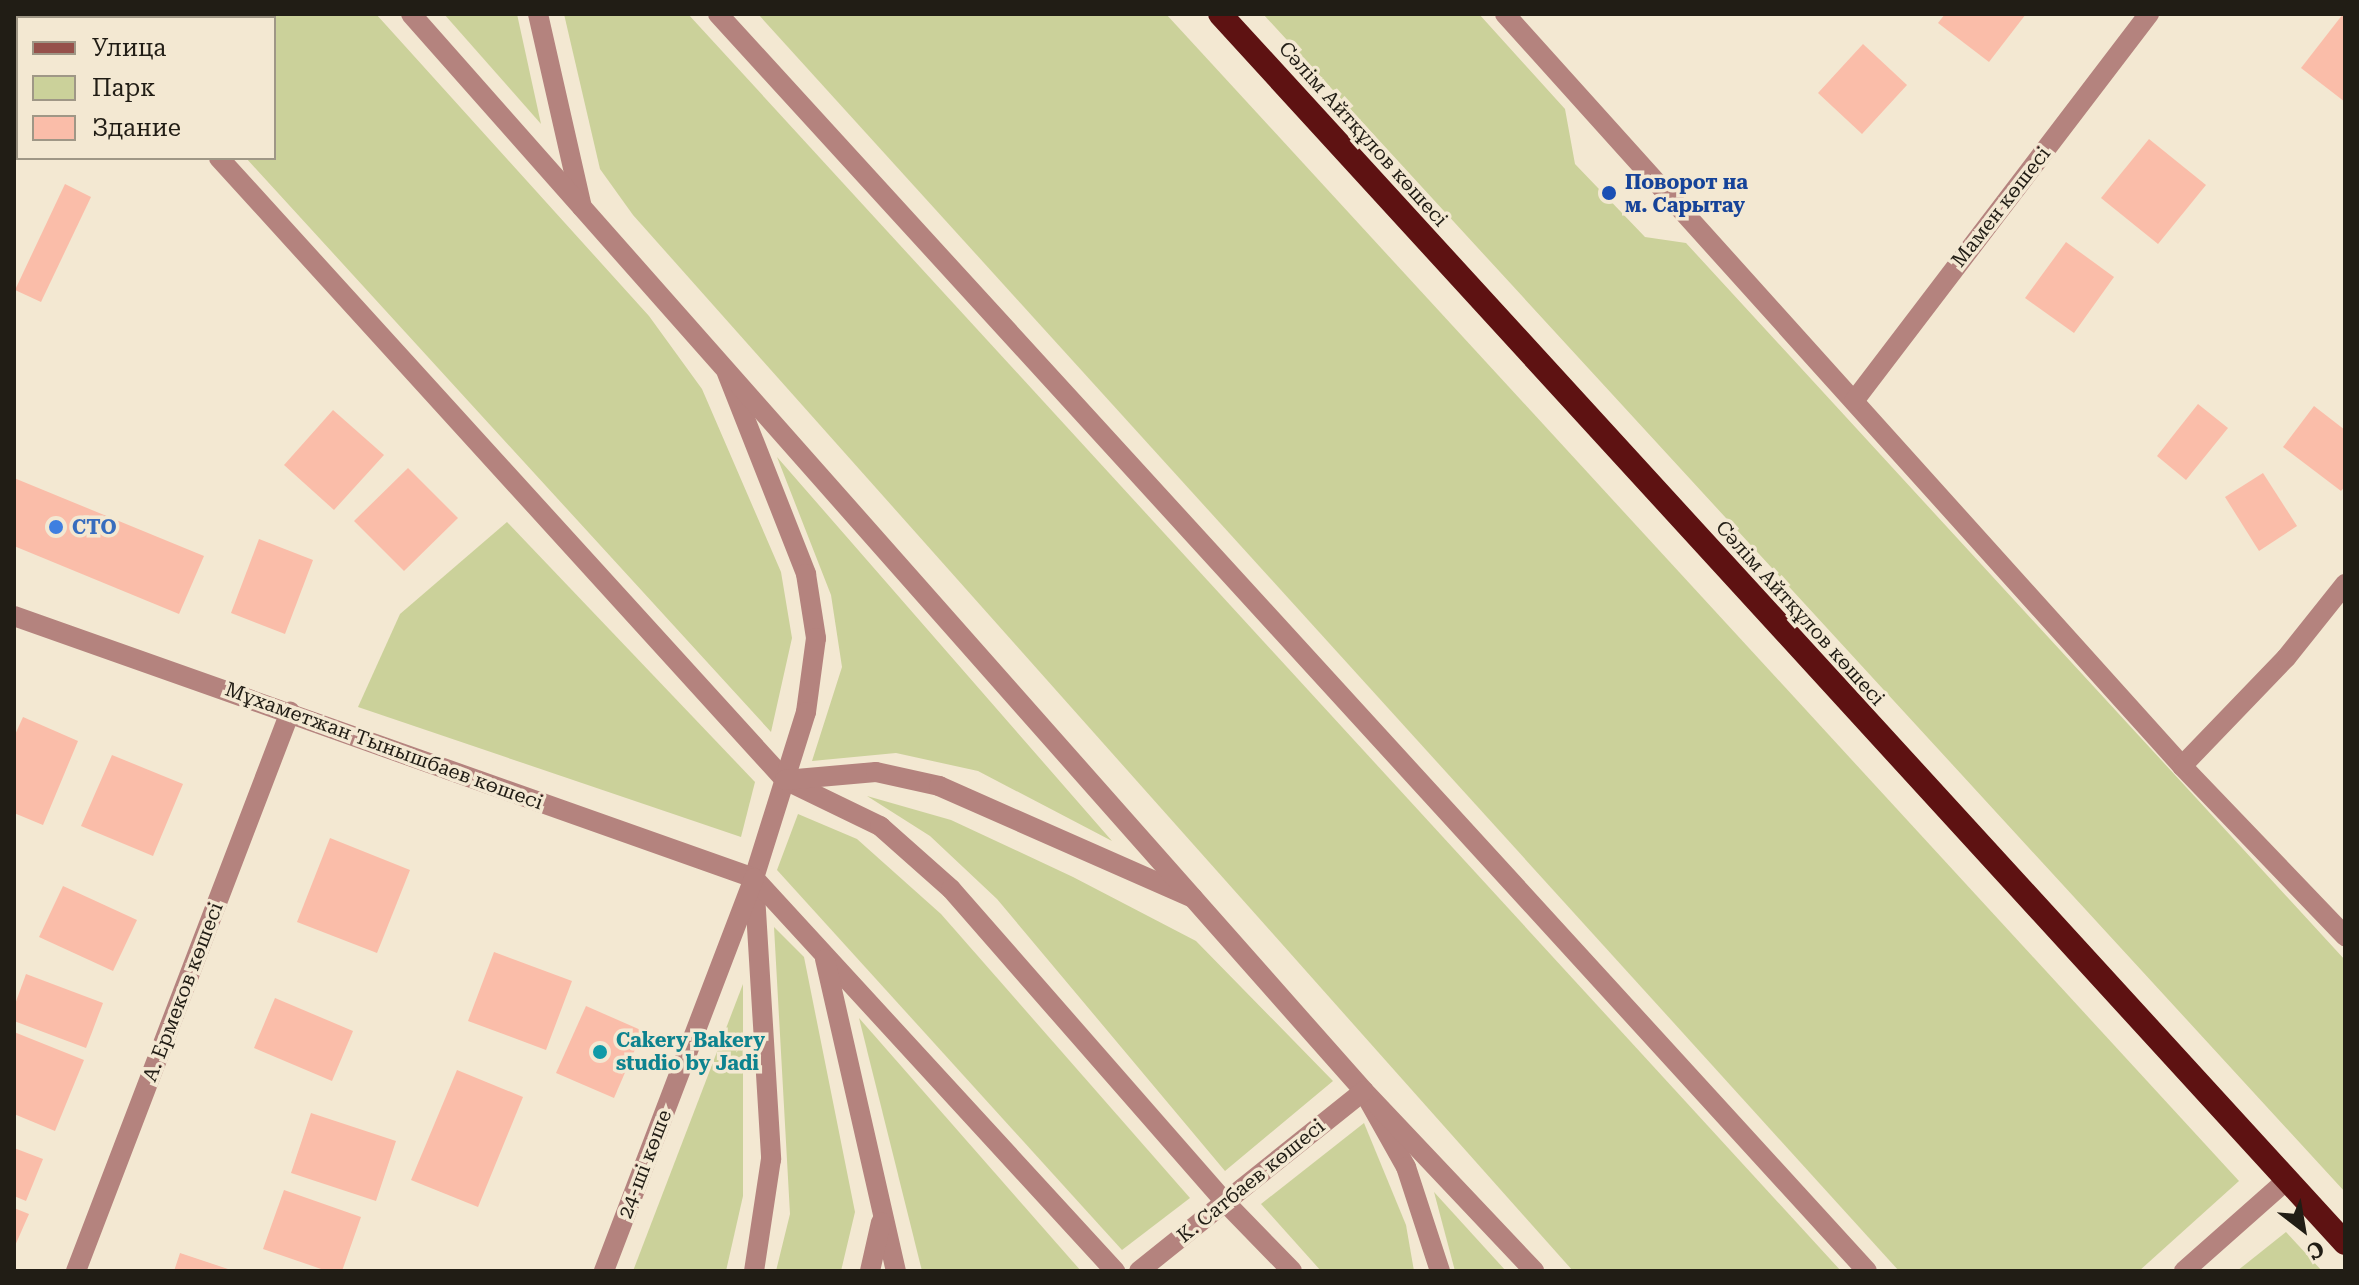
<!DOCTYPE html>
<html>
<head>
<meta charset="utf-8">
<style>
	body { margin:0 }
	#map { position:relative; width:2359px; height:1285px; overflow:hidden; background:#f3e8d2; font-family:"Roboto Serif",serif }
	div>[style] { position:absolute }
	.green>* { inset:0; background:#cbd19a }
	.building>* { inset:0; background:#fabda9 }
	.lane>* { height:20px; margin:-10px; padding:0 10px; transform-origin:10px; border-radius:10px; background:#b4837e }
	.street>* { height:20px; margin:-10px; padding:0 10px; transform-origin:10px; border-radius:10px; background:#b4837e }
	.secondary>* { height:20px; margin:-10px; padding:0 10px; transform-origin:10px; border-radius:10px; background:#96514b }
	.highway>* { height:24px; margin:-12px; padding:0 12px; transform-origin:12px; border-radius:12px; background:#5e1212 }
	.dots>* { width:22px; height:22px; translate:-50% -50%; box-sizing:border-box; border:4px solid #f3e8d2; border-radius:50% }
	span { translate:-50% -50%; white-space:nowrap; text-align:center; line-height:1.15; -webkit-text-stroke:7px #f3e8d2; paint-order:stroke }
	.street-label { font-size:20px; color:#211d15 }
	.transit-label { font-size:20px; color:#164399; font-weight:700 }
	.left { translate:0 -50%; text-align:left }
	.shop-label { font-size:20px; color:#366cbe; font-weight:700 }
	.culture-label { font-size:20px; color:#0d838f; font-weight:700 }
	.frame { position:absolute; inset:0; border:16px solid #211d15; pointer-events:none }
	.legend { position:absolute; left:16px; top:16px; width:260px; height:144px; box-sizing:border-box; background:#f3e8d2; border:2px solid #9f9786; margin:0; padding:10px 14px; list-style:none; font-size:24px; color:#211d15 }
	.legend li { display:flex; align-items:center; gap:16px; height:40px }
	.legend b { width:40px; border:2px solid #9f9786 }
	.north { position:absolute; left:2263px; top:1189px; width:80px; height:80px; -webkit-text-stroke:6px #f3e8d2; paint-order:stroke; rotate:149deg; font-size:22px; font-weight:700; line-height:32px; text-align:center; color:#211d15 }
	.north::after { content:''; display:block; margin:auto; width:28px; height:36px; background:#211d15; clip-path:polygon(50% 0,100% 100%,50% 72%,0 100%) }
</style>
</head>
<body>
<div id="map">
	<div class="green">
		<div style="clip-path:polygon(131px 14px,376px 14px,649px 316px,702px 389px,781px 572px,792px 638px,771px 732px,246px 158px,274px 158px,274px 18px,130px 18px)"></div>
		<div style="clip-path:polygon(444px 14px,517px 14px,541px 124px)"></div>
		<div style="clip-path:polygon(564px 14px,688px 14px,1841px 1271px,1573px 1271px,633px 215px,600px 169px)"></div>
		<div style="clip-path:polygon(758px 14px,1166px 14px,2239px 1181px,2139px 1271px,1899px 1271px)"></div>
		<div style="clip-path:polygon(1263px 14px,1479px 14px,1565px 109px,1575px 164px,1645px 237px,1686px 243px,2345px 960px,2345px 1192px)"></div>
		<div style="clip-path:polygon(777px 457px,1112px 841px,978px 771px,896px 753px,812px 761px,842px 667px,831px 595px)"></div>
		<div style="clip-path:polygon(507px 522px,755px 782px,741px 837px,358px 707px,400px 614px)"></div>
		<div style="clip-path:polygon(867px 796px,951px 820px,1073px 877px,1196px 941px,1333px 1081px,1225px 1171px,997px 899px,930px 836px)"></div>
		<div style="clip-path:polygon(798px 814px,857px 839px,941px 914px,1190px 1198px,1122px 1250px,777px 870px)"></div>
		<div style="clip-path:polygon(774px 927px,804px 957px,855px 1212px,841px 1271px,776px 1271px,790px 1214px)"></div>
		<div style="clip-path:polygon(743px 984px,743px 1196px,726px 1271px,633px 1271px)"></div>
		<div style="clip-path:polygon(859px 1018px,1081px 1271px,922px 1271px)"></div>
		<div style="clip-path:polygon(1364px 1123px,1406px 1225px,1414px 1271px,1321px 1271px,1261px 1204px)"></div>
		<div style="clip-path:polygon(1434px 1192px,1506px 1271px,1455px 1271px)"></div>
		<div style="clip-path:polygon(2286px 1232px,2322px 1271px,2237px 1271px)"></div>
	</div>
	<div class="building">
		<div style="clip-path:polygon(1945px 14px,2026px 14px,1989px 62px,1938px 23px)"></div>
		<div style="clip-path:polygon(2343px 14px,2345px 14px,2345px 102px,2301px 68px)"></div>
		<div style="clip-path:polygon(1863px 44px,1907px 85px,1862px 134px,1818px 93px)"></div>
		<div style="clip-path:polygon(2149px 139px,2206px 185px,2158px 244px,2101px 198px)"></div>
		<div style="clip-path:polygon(65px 184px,91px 197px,41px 302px,15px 290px)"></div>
		<div style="clip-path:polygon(2066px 242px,2114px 277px,2074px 333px,2025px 298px)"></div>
		<div style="clip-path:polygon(2198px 404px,2228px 428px,2186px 480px,2157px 456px)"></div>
		<div style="clip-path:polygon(2314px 406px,2345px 430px,2345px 486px,2341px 491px,2283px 447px)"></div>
		<div style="clip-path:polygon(333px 410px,384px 455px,334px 510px,284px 465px)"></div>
		<div style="clip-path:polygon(408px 468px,458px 518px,404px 571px,354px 521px)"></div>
		<div style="clip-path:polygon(2263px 473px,2297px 526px,2259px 551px,2225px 497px)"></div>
		<div style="clip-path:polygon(14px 478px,204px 556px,179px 614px,14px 546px)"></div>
		<div style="clip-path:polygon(259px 539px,313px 560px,285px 634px,231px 613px)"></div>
		<div style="clip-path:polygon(23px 717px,78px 741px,43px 825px,14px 813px,14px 737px)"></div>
		<div style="clip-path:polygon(112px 755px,183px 784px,153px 856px,81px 826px)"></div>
		<div style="clip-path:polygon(330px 838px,410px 870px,377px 953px,297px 922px)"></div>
		<div style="clip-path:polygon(63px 886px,137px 920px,113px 971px,39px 937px)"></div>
		<div style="clip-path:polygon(494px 952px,572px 981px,546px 1050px,468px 1021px)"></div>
		<div style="clip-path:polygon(26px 974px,103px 1003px,86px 1048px,14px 1021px,14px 1007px)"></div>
		<div style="clip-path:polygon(275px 998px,353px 1031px,332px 1081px,254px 1048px)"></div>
		<div style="clip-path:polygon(586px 1006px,643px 1031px,614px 1098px,556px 1073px)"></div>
		<div style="clip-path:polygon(14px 1032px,84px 1060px,55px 1131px,14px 1114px)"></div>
		<div style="clip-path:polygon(457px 1070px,523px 1097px,478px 1207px,411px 1180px)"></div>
		<div style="clip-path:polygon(311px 1113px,396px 1141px,376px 1201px,291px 1173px)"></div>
		<div style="clip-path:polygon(14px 1148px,43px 1159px,26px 1201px,14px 1196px)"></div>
		<div style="clip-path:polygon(284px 1190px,361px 1217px,342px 1271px,327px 1271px,263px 1249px)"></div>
		<div style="clip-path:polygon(14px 1208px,29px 1214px,14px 1248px)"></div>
		<div style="clip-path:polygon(180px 1253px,231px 1270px,231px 1271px,174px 1271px)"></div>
	</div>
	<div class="lane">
		<div style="left:538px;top:14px;width:198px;rotate:77.2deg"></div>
		<div style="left:718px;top:14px;width:1703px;rotate:47.57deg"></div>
		<div style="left:219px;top:158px;width:841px;rotate:47.7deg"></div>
		<div style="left:785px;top:780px;width:106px;rotate:25.8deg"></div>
		<div style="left:880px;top:826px;width:95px;rotate:41.6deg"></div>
		<div style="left:951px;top:889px;width:416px;rotate:48.8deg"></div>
		<div style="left:1225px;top:1202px;width:96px;rotate:45.8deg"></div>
		<div style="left:727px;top:373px;width:216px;rotate:68.5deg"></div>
		<div style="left:806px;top:574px;width:65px;rotate:81.1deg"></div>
		<div style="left:816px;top:638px;width:75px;rotate:97.7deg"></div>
		<div style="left:806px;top:712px;width:174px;rotate:107.4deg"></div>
		<div style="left:754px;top:878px;width:282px;rotate:86.5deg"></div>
		<div style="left:771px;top:1159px;width:113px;rotate:98.6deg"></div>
		<div style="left:785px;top:780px;width:91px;rotate:-5deg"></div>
		<div style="left:876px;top:772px;width:65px;rotate:12.5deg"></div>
		<div style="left:939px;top:786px;width:278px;rotate:23.8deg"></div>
		<div style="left:754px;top:878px;width:534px;rotate:47.43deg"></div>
		<div style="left:825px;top:959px;width:320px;rotate:77.2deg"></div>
		<div style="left:1369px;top:1101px;width:76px;rotate:60.7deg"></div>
		<div style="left:1406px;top:1167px;width:109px;rotate:71.9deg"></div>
		<div style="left:870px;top:1271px;width:50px;rotate:-77.3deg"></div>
	</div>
	<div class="street">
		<div style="left:411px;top:14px;width:1438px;rotate:48.5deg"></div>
		<div style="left:1364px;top:1091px;width:248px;rotate:46.6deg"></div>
		<div style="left:1505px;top:14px;width:1012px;rotate:48deg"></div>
		<div style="left:2182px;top:766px;width:236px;rotate:46.2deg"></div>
		<div style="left:1854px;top:401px;width:487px;rotate:-52.7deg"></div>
		<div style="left:14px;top:616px;width:785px;rotate:19.5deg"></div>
		<div style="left:754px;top:878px;width:421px;rotate:110.9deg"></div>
		<div style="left:2182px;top:766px;width:150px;rotate:-46.1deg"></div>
		<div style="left:2286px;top:658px;width:95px;rotate:-51.4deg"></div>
		<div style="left:76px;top:1271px;width:599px;rotate:-69.05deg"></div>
		<div style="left:1139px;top:1271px;width:288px;rotate:-38.7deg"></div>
		<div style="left:2184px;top:1271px;width:137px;rotate:-41.5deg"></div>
	</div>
	<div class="secondary">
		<div style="left:96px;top:18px;width:5px;rotate:-53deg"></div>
		<div style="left:14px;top:134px;width:7px;rotate:-56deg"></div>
	</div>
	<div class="highway">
		<div style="left:1220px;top:14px;width:1666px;rotate:47.53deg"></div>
	</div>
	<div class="dots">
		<div style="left:1609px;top:193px;background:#1a4fb4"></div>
		<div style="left:56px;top:527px;background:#3f7fe0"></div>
		<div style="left:600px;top:1052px;background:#0f9aa8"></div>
	</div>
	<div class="street-label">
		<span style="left:1363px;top:134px;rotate:48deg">Сәлім Айтқұлов көшесі</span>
		<span style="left:2001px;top:207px;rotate:-52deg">Мамен көшесі</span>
		<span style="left:1800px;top:613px;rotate:48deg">Сәлім Айтқұлов көшесі</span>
		<span style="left:384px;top:746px;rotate:20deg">Мұхаметжан Тынышбаев көшесі</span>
		<span style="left:183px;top:992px;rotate:-69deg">А. Ермеков көшесі</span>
		<span style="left:645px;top:1164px;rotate:-69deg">24-ші көше</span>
		<span style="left:1251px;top:1181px;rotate:-39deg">К. Сатбаев көшесі</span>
	</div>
	<div class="transit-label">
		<span class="left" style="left:1625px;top:194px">Поворот на<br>м. Сарытау</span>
	</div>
	<div class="shop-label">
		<span class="left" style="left:72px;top:527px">СТО</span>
	</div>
	<div class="culture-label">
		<span class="left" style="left:616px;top:1052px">Cakery Bakery<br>studio by Jadi</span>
	</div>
	<div class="frame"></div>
	<ul class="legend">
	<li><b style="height:10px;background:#96514b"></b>Улица</li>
	<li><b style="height:22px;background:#cbd19a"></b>Парк</li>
	<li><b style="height:22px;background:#fabda9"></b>Здание</li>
	</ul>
	<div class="north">С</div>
</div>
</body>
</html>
